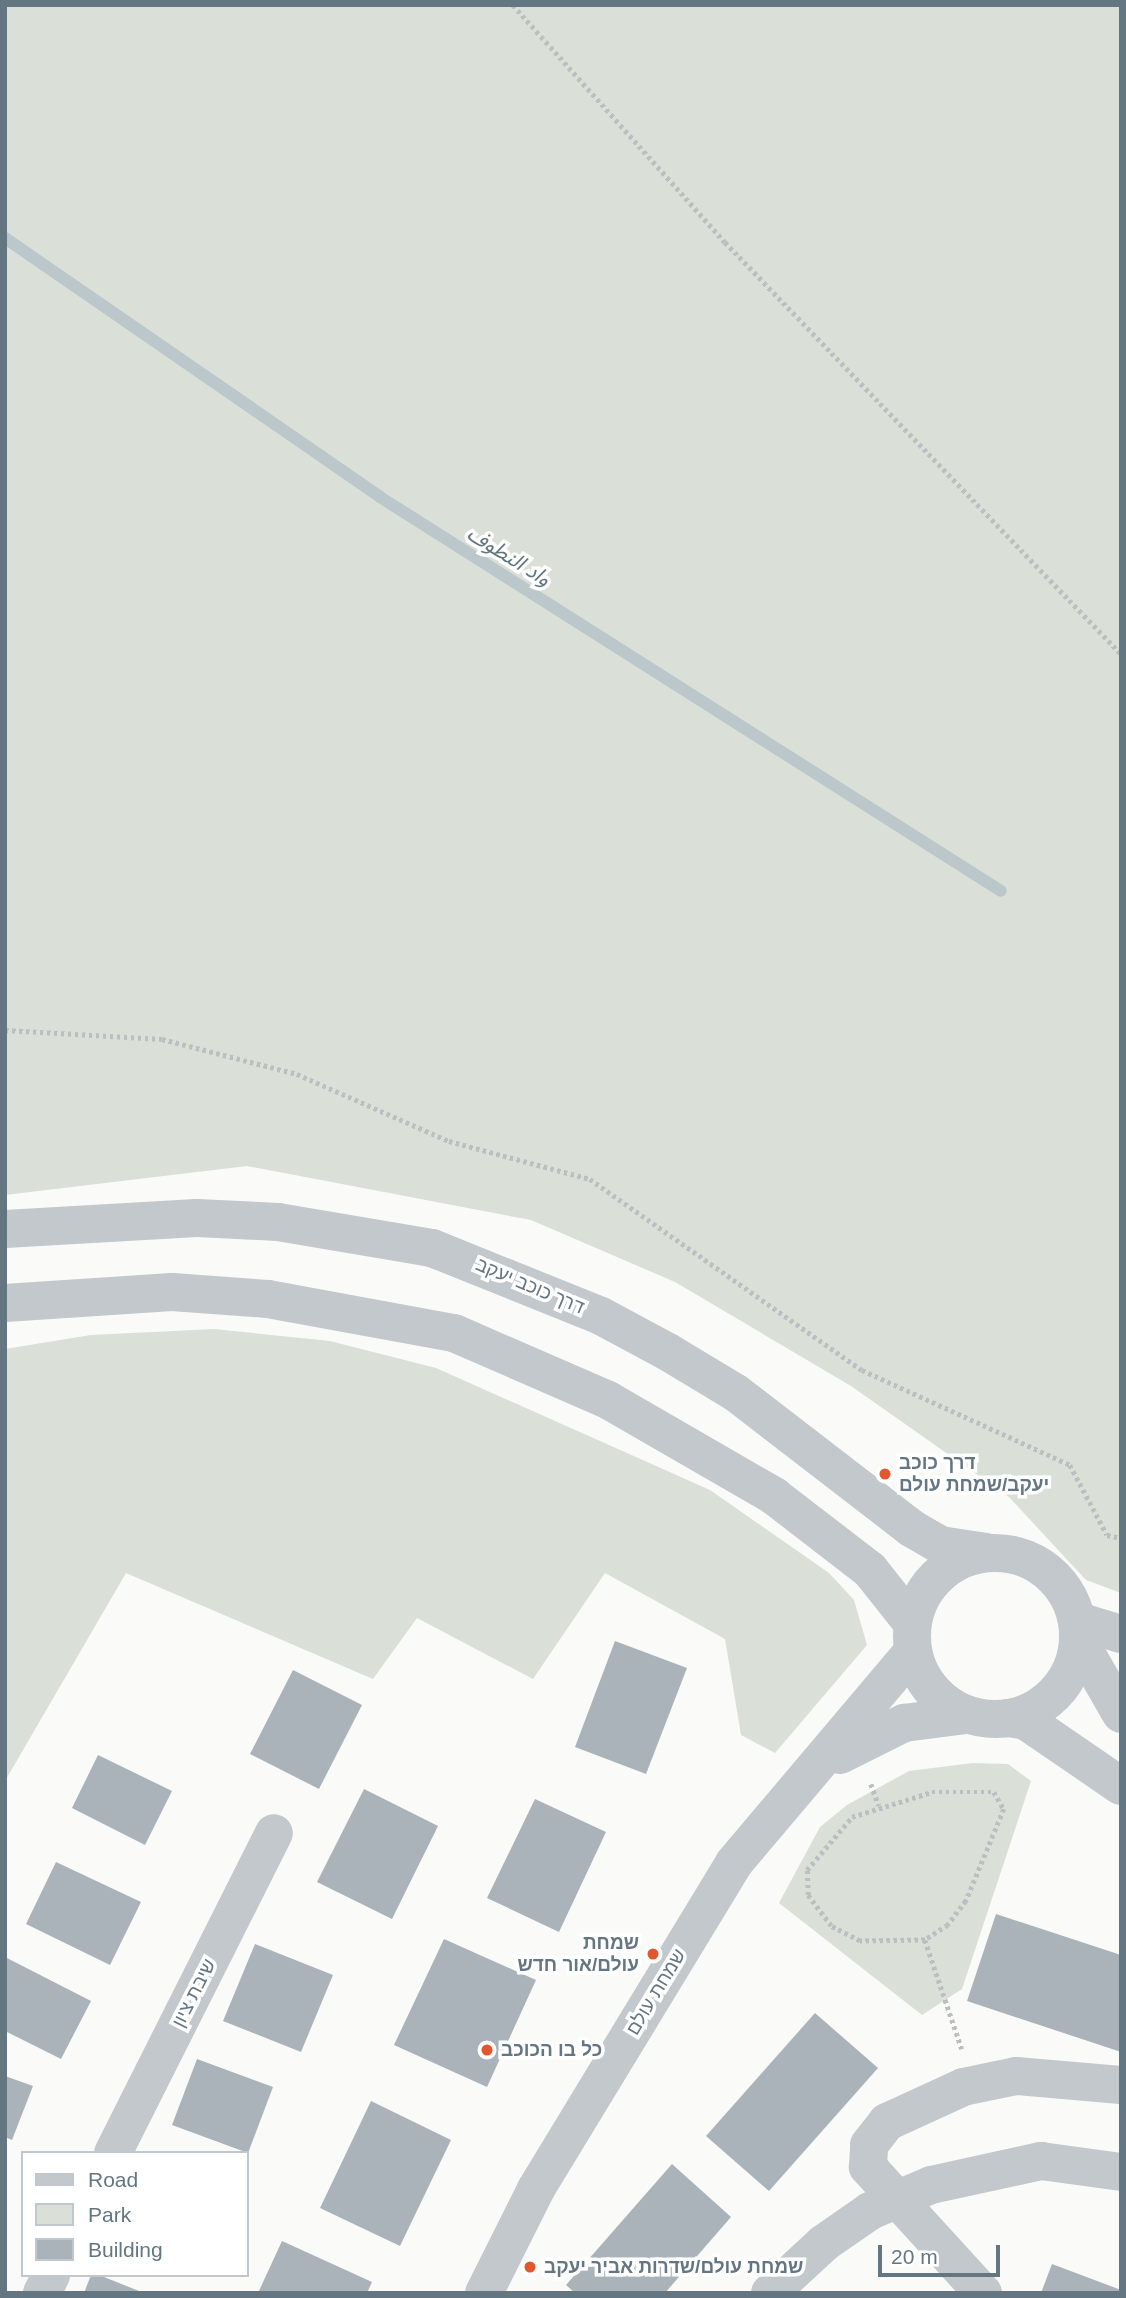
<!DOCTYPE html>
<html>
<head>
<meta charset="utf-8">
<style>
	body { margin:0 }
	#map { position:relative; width:1126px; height:2298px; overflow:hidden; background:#fafaf8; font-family:Arial,"Noto Sans Arabic","Noto Sans Hebrew",sans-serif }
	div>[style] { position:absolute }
	.green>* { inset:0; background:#dadfd7 }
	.stream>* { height:12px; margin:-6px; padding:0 6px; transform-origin:6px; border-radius:6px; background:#bbc7cb }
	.building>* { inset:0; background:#aab3b9 }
	.path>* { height:4.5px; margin-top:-2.25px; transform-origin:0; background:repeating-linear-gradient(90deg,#bbbfc2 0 3.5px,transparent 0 7px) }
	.minor>* { height:38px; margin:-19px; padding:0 19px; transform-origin:19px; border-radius:19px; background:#c3c8cc }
	.minor>.ring { margin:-19px; padding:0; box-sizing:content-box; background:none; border:38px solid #c3c8cc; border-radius:50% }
	.dots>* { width:19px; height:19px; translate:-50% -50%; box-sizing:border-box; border:4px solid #fff; border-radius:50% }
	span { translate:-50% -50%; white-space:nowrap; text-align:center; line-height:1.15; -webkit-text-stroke:7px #fff; paint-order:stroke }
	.street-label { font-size:19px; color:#657683 }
	.poi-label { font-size:19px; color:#657683; font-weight:700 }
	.left { translate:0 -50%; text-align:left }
	.right { translate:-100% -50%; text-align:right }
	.water-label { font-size:21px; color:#60757c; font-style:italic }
	.frame { position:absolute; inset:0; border:7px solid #657683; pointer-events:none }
	.legend { position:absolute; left:21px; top:2151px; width:228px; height:126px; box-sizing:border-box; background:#fff; border:2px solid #c1c8cd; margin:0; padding:9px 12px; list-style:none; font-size:21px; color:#657683 }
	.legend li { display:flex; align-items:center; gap:14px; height:35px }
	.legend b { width:35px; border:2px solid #c1c8cd }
	.scale { position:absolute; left:878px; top:2245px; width:122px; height:32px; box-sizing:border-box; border:4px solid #657683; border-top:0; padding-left:9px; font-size:21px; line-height:24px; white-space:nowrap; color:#657683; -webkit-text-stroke:5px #fff; paint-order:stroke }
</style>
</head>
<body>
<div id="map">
	<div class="green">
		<div style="clip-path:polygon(5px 5px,1121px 5px,1121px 1593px,1086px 1580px,1009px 1497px,851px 1386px,675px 1282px,531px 1220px,247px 1166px,5px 1195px)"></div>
		<div style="clip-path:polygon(214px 1329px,330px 1341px,436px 1368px,710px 1490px,829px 1573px,854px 1600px,867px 1645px,775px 1753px,741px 1735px,725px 1639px,605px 1573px,533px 1679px,417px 1618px,373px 1679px,126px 1573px,5px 1781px,5px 1349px,91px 1335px)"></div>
		<div style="clip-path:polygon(973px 1763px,1008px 1764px,1031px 1781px,962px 1989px,922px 2015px,779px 1903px,820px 1827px,847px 1805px,909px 1771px)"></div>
	</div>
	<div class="stream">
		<div style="left:5px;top:238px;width:456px;rotate:34.6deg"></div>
		<div style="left:380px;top:497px;width:735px;rotate:32.39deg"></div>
	</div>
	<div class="building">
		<div style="clip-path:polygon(615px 1641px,687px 1668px,646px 1774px,575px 1747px)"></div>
		<div style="clip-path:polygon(293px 1670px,362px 1705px,319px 1789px,250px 1754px)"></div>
		<div style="clip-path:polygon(98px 1755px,172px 1791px,145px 1845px,72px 1808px)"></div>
		<div style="clip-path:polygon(364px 1789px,438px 1826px,392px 1919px,317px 1882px)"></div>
		<div style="clip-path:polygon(535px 1799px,606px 1832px,559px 1932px,487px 1898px)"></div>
		<div style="clip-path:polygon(56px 1862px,141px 1902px,110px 1965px,26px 1924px)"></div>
		<div style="clip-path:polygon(996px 1914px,1121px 1955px,1121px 2052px,967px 2001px)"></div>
		<div style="clip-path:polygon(444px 1939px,536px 1980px,487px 2087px,394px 2045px)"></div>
		<div style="clip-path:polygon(255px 1944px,333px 1975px,301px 2052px,223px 2021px)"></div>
		<div style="clip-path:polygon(5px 1957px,91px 2001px,61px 2059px,5px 2031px)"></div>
		<div style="clip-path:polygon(815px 2013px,878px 2068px,769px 2191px,706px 2136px)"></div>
		<div style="clip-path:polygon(197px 2059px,273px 2087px,248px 2153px,172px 2125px)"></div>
		<div style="clip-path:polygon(5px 2076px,33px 2086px,12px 2140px,5px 2137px)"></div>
		<div style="clip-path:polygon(371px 2101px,451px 2140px,400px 2246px,320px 2208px)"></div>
		<div style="clip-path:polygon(672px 2164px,731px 2217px,665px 2293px,575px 2293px,566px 2285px)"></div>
		<div style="clip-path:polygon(282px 2241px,372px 2282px,367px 2293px,258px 2293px)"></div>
		<div style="clip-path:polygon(1052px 2264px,1121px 2290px,1121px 2293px,1041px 2293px)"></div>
		<div style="clip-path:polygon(91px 2275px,99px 2275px,144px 2293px,84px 2293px)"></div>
	</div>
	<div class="path">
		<div style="left:513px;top:5px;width:318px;rotate:48.2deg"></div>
		<div style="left:725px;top:242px;width:571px;rotate:46.13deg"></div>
		<div style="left:5px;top:1030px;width:157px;rotate:3.3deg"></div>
		<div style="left:162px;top:1039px;width:139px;rotate:14.5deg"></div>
		<div style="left:297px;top:1074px;width:166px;rotate:23.8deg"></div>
		<div style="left:449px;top:1141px;width:146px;rotate:15.1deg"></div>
		<div style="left:590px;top:1179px;width:332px;rotate:35.1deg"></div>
		<div style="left:862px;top:1370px;width:229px;rotate:24.5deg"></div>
		<div style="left:1070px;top:1465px;width:79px;rotate:62.1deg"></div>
		<div style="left:1107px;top:1535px;width:14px;rotate:12deg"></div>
		<div style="left:871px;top:1784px;width:23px;rotate:70deg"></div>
		<div style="left:932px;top:1792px;width:62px"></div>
		<div style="left:994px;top:1792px;width:20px;rotate:60deg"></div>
		<div style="left:1004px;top:1809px;width:100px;rotate:112.4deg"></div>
		<div style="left:966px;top:1901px;width:30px;rotate:127deg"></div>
		<div style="left:948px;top:1925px;width:27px;rotate:147deg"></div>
		<div style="left:925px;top:1940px;width:65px;rotate:179.1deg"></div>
		<div style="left:860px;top:1941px;width:33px;rotate:-153deg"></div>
		<div style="left:831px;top:1926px;width:39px;rotate:-127deg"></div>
		<div style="left:808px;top:1895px;width:25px;rotate:-92deg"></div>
		<div style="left:807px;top:1870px;width:70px;rotate:-49.7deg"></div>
		<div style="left:852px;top:1817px;width:84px;rotate:-17.4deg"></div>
		<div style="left:925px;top:1940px;width:115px;rotate:71.3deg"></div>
	</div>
	<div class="minor">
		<div style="left:5px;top:1229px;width:192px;rotate:-3.3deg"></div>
		<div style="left:197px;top:1218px;width:81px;rotate:2.8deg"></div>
		<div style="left:278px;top:1222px;width:156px;rotate:9.6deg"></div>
		<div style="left:432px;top:1248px;width:182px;rotate:21.9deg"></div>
		<div style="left:601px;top:1316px;width:76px;rotate:28.2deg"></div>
		<div style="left:668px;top:1352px;width:79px;rotate:31.1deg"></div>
		<div style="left:736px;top:1393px;width:221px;rotate:37.6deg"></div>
		<div style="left:911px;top:1528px;width:34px;rotate:30deg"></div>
		<div style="left:940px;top:1545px;width:47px;rotate:8.7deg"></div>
		<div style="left:5px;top:1303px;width:167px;rotate:-3.8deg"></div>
		<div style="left:172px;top:1292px;width:96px;rotate:4.2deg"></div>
		<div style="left:268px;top:1299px;width:189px;rotate:10.4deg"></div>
		<div style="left:454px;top:1333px;width:168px;rotate:23.5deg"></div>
		<div style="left:608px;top:1400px;width:192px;rotate:30deg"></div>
		<div style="left:774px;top:1496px;width:121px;rotate:37.6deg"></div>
		<div style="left:870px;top:1570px;width:68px;rotate:51.6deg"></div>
		<div class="ring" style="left:912px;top:1553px;width:128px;height:128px"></div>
		<div style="left:1078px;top:1621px;width:45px;rotate:16.8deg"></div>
		<div style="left:1079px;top:1641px;width:84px;rotate:60.1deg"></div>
		<div style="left:1008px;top:1718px;width:18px;rotate:9deg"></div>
		<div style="left:1026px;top:1721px;width:115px;rotate:34.4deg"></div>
		<div style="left:840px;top:1755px;width:72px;rotate:-26.6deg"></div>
		<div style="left:904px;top:1723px;width:63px;rotate:-7.4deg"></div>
		<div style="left:113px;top:2153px;width:358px;rotate:-63.3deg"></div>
		<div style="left:42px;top:2293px;width:20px;rotate:-63deg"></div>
		<div style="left:484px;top:2293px;width:116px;rotate:-63.4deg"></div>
		<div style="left:536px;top:2189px;width:381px;rotate:-58.7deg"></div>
		<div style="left:734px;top:1863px;width:276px;rotate:-49.8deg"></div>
		<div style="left:770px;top:2293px;width:74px;rotate:-42.8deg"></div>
		<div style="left:824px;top:2243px;width:56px;rotate:-34.8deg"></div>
		<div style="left:870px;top:2211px;width:66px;rotate:-23.1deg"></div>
		<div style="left:931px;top:2185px;width:113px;rotate:-12.3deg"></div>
		<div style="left:1041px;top:2161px;width:81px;rotate:7.8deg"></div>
		<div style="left:983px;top:2293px;width:171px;rotate:-132.4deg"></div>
		<div style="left:868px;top:2167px;width:22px;rotate:-87deg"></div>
		<div style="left:869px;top:2145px;width:29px;rotate:-52deg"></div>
		<div style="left:887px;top:2122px;width:84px;rotate:-24.7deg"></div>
		<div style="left:963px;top:2087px;width:54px;rotate:-11.7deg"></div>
		<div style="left:1016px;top:2076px;width:105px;rotate:4.9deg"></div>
	</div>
	<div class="dots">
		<div style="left:885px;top:1474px;background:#e4572e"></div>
		<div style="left:653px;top:1954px;background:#e4572e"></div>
		<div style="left:487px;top:2050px;background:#e4572e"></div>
		<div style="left:530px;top:2267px;background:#e4572e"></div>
	</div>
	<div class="street-label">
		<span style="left:530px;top:1286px;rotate:23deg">דרך כוכב יעקב</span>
		<span style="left:656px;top:1992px;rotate:-59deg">שמחת עולם</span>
		<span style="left:194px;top:1993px;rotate:-63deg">שיבת ציון</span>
	</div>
	<div class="poi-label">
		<span class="left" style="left:899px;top:1474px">דרך כוכב<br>יעקב/שמחת עולם</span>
		<span class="right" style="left:639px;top:1954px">שמחת<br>עולם/אור חדש</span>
		<span class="left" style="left:501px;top:2050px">כל בו הכוכב</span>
		<span class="left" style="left:544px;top:2267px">שמחת עולם/שדרות אביר יעקב</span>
	</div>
	<div class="water-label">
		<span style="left:509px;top:556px;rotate:32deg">واد النطوف</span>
	</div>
	<div class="frame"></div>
	<ul class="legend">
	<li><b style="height:9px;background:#c3c8cc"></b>Road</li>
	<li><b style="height:19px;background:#dadfd7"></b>Park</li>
	<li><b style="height:19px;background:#aab3b9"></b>Building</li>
	</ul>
	<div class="scale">20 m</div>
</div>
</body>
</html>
